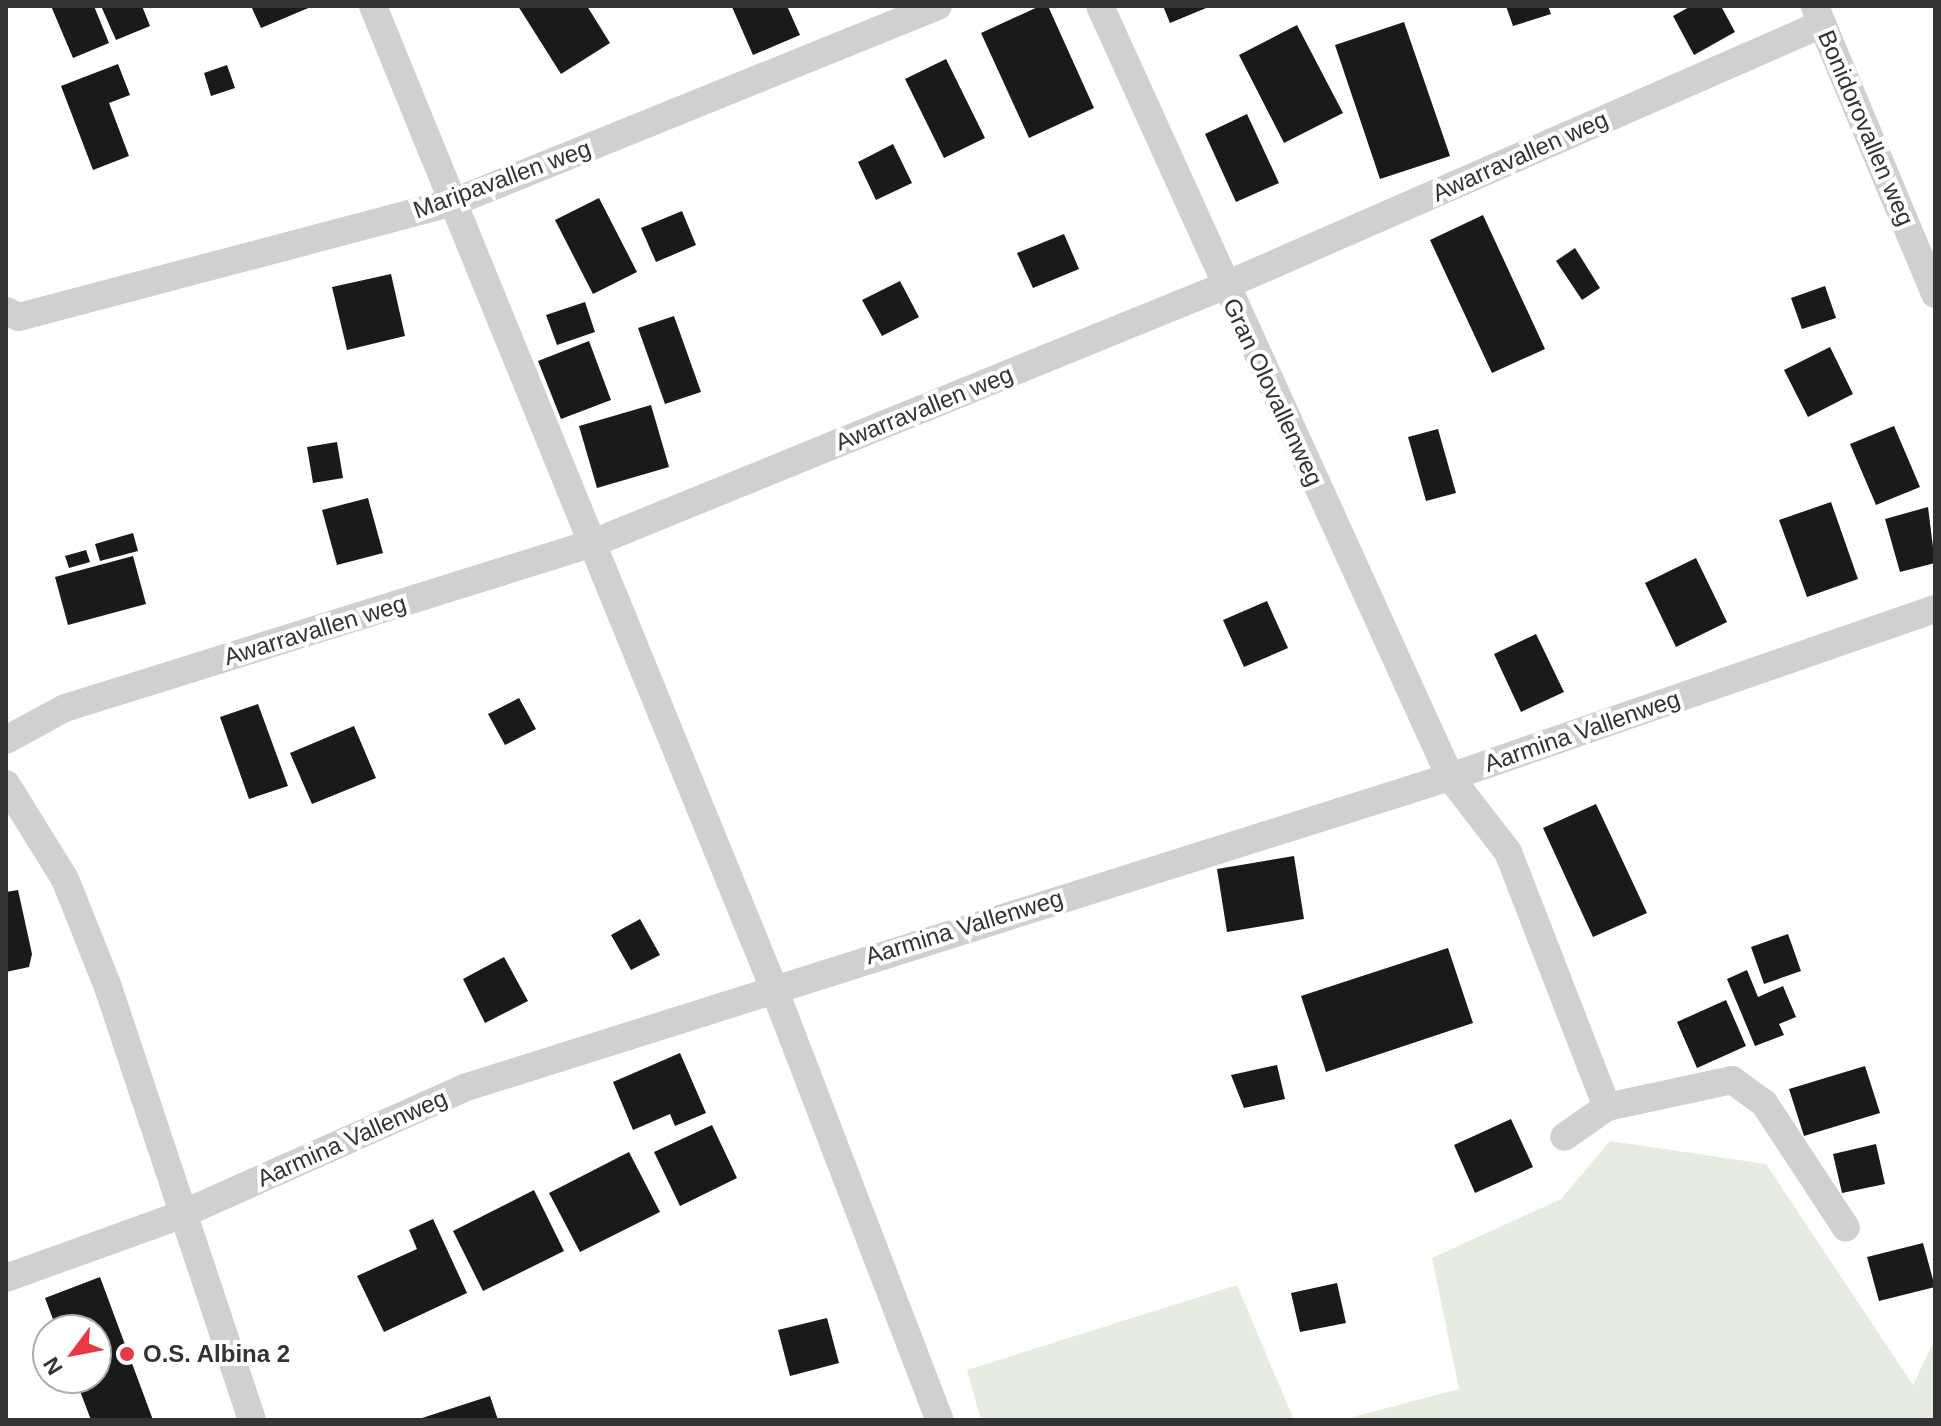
<!DOCTYPE html>
<html>
<head>
<meta charset="utf-8">
<style>
	body { margin:0 }
	#map { position:relative; width:1941px; height:1426px; overflow:hidden; background:#fff; font-family:Arial,sans-serif }
	div>[style] { position:absolute }
	.green>* { inset:0; background:#e6ecdf }
	.building>* { inset:0; background:#1a1a1a }
	.minor>* { height:28px; margin:-14px; padding:0 14px; transform-origin:14px; border-radius:14px; background:#d0d0d0 }
	.dots>* { width:22px; height:22px; translate:-50% -50%; box-sizing:border-box; border:4px solid #fff; border-radius:50% }
	span { translate:-50% -50%; white-space:nowrap; text-align:center; line-height:1.15; -webkit-text-stroke:8px #fff; paint-order:stroke }
	.street-label { font-size:24px; color:#333 }
	.poi-label { font-size:24px; color:#333; font-weight:700 }
	.left { translate:0 -50%; text-align:left }
	.frame { position:absolute; inset:0; border:8px solid #333; pointer-events:none }
	.north { position:absolute; left:32px; top:1314px; width:80px; height:80px; box-sizing:border-box; background:#fff; border:2px solid #adadad; border-radius:50%; rotate:238deg; font-size:22px; font-weight:700; line-height:32px; text-align:center; color:#333 }
	.north::after { content:''; display:block; margin:auto; width:28px; height:36px; background:#e63946; clip-path:polygon(50% 0,100% 100%,50% 72%,0 100%) }
</style>
</head>
<body>
<div id="map">
	<div class="green">
		<div style="clip-path:polygon(1610px 1141px,1766px 1164px,1913px 1385px,1935px 1339px,1935px 1420px,1341px 1420px,1459px 1389px,1432px 1258px,1561px 1199px)"></div>
		<div style="clip-path:polygon(1237px 1285px,1294px 1420px,981px 1420px,967px 1370px)"></div>
	</div>
	<div class="building">
		<div style="clip-path:polygon(51px 6px,94px 6px,109px 43px,73px 58px)"></div>
		<div style="clip-path:polygon(101px 6px,142px 6px,150px 26px,116px 40px)"></div>
		<div style="clip-path:polygon(251px 6px,313px 6px,261px 28px)"></div>
		<div style="clip-path:polygon(518px 6px,587px 6px,610px 43px,561px 74px)"></div>
		<div style="clip-path:polygon(787px 6px,800px 35px,753px 55px,732px 7px)"></div>
		<div style="clip-path:polygon(1040px 6px,1048px 6px,1094px 108px,1029px 138px,981px 33px)"></div>
		<div style="clip-path:polygon(1163px 6px,1211px 6px,1170px 23px)"></div>
		<div style="clip-path:polygon(1506px 6px,1548px 6px,1551px 14px,1513px 26px)"></div>
		<div style="clip-path:polygon(1691px 6px,1721px 6px,1735px 32px,1694px 55px,1673px 16px)"></div>
		<div style="clip-path:polygon(1404px 22px,1450px 156px,1380px 179px,1335px 45px)"></div>
		<div style="clip-path:polygon(1297px 25px,1343px 113px,1284px 143px,1239px 55px)"></div>
		<div style="clip-path:polygon(946px 59px,985px 138px,944px 158px,905px 79px)"></div>
		<div style="clip-path:polygon(118px 64px,130px 95px,109px 103px,129px 156px,93px 170px,61px 86px)"></div>
		<div style="clip-path:polygon(227px 65px,235px 88px,211px 96px,204px 73px)"></div>
		<div style="clip-path:polygon(1247px 114px,1279px 183px,1236px 202px,1205px 134px)"></div>
		<div style="clip-path:polygon(893px 144px,912px 183px,876px 200px,858px 162px)"></div>
		<div style="clip-path:polygon(599px 198px,637px 272px,593px 294px,555px 220px)"></div>
		<div style="clip-path:polygon(682px 211px,696px 245px,656px 262px,641px 228px)"></div>
		<div style="clip-path:polygon(1483px 215px,1545px 349px,1492px 373px,1430px 240px)"></div>
		<div style="clip-path:polygon(1064px 234px,1079px 269px,1033px 288px,1017px 253px)"></div>
		<div style="clip-path:polygon(1575px 248px,1600px 288px,1582px 300px,1556px 261px)"></div>
		<div style="clip-path:polygon(391px 274px,405px 336px,347px 350px,332px 287px)"></div>
		<div style="clip-path:polygon(900px 281px,919px 317px,882px 336px,862px 300px)"></div>
		<div style="clip-path:polygon(1825px 286px,1836px 318px,1802px 329px,1791px 298px)"></div>
		<div style="clip-path:polygon(585px 302px,595px 332px,557px 345px,546px 315px)"></div>
		<div style="clip-path:polygon(674px 316px,701px 392px,665px 404px,638px 328px)"></div>
		<div style="clip-path:polygon(589px 341px,611px 400px,561px 419px,538px 361px)"></div>
		<div style="clip-path:polygon(1830px 347px,1853px 394px,1808px 417px,1784px 370px)"></div>
		<div style="clip-path:polygon(651px 405px,669px 467px,597px 488px,579px 426px)"></div>
		<div style="clip-path:polygon(1894px 426px,1920px 487px,1876px 505px,1850px 444px)"></div>
		<div style="clip-path:polygon(1438px 429px,1456px 493px,1426px 501px,1408px 437px)"></div>
		<div style="clip-path:polygon(337px 442px,343px 478px,313px 483px,307px 447px)"></div>
		<div style="clip-path:polygon(368px 498px,383px 553px,337px 565px,322px 510px)"></div>
		<div style="clip-path:polygon(1831px 502px,1858px 579px,1807px 597px,1779px 520px)"></div>
		<div style="clip-path:polygon(1928px 507px,1935px 563px,1900px 572px,1885px 519px)"></div>
		<div style="clip-path:polygon(133px 533px,138px 551px,100px 561px,95px 544px)"></div>
		<div style="clip-path:polygon(86px 550px,90px 562px,69px 568px,65px 556px)"></div>
		<div style="clip-path:polygon(133px 556px,146px 604px,68px 625px,55px 577px)"></div>
		<div style="clip-path:polygon(1696px 558px,1727px 622px,1676px 647px,1645px 583px)"></div>
		<div style="clip-path:polygon(1267px 601px,1288px 648px,1244px 667px,1223px 620px)"></div>
		<div style="clip-path:polygon(1536px 634px,1564px 692px,1521px 712px,1494px 654px)"></div>
		<div style="clip-path:polygon(519px 698px,536px 729px,505px 745px,488px 714px)"></div>
		<div style="clip-path:polygon(258px 704px,288px 786px,249px 799px,220px 717px)"></div>
		<div style="clip-path:polygon(354px 726px,376px 778px,312px 804px,290px 753px)"></div>
		<div style="clip-path:polygon(1596px 804px,1647px 913px,1593px 937px,1543px 828px)"></div>
		<div style="clip-path:polygon(1294px 856px,1304px 919px,1227px 932px,1217px 869px)"></div>
		<div style="clip-path:polygon(18px 890px,32px 954px,29px 967px,6px 972px,6px 892px)"></div>
		<div style="clip-path:polygon(640px 919px,660px 955px,631px 970px,611px 935px)"></div>
		<div style="clip-path:polygon(1788px 934px,1801px 971px,1764px 984px,1751px 947px)"></div>
		<div style="clip-path:polygon(1448px 948px,1473px 1023px,1326px 1072px,1301px 996px)"></div>
		<div style="clip-path:polygon(504px 957px,528px 1001px,485px 1023px,463px 979px)"></div>
		<div style="clip-path:polygon(1747px 970px,1758px 997px,1783px 986px,1796px 1017px,1779px 1024px,1784px 1035px,1755px 1046px,1727px 979px)"></div>
		<div style="clip-path:polygon(1726px 1000px,1746px 1046px,1697px 1068px,1677px 1022px)"></div>
		<div style="clip-path:polygon(680px 1053px,706px 1113px,675px 1126px,670px 1114px,633px 1130px,613px 1082px)"></div>
		<div style="clip-path:polygon(1277px 1065px,1285px 1099px,1244px 1108px,1231px 1075px)"></div>
		<div style="clip-path:polygon(1865px 1066px,1880px 1113px,1804px 1136px,1789px 1089px)"></div>
		<div style="clip-path:polygon(1511px 1119px,1533px 1167px,1475px 1193px,1454px 1145px)"></div>
		<div style="clip-path:polygon(712px 1125px,737px 1178px,680px 1206px,654px 1152px)"></div>
		<div style="clip-path:polygon(1876px 1144px,1885px 1184px,1842px 1193px,1833px 1154px)"></div>
		<div style="clip-path:polygon(629px 1152px,660px 1212px,580px 1252px,549px 1193px)"></div>
		<div style="clip-path:polygon(534px 1190px,564px 1251px,483px 1291px,453px 1231px)"></div>
		<div style="clip-path:polygon(433px 1219px,467px 1293px,384px 1332px,357px 1276px,417px 1249px,409px 1230px)"></div>
		<div style="clip-path:polygon(1923px 1243px,1935px 1287px,1879px 1301px,1867px 1257px)"></div>
		<div style="clip-path:polygon(100px 1277px,153px 1420px,91px 1420px,75px 1378px,96px 1378px,96px 1330px,57px 1330px,45px 1298px)"></div>
		<div style="clip-path:polygon(1337px 1283px,1346px 1323px,1300px 1332px,1291px 1293px)"></div>
		<div style="clip-path:polygon(827px 1318px,839px 1363px,790px 1376px,778px 1330px)"></div>
		<div style="clip-path:polygon(490px 1396px,498px 1420px,419px 1420px,419px 1419px)"></div>
	</div>
	<div class="minor">
		<div style="left:373px;top:6px;width:1058px;rotate:67.8deg"></div>
		<div style="left:773px;top:986px;width:465px;rotate:69deg"></div>
		<div style="left:1100px;top:6px;width:847px;rotate:65.58deg"></div>
		<div style="left:1450px;top:777px;width:95px;rotate:52.3deg"></div>
		<div style="left:1508px;top:852px;width:274px;rotate:68.8deg"></div>
		<div style="left:1607px;top:1107px;width:52px;rotate:145.1deg"></div>
		<div style="left:1815px;top:7px;width:311px;rotate:67.3deg"></div>
		<div style="left:6px;top:311px;width:14px;rotate:25deg"></div>
		<div style="left:19px;top:317px;width:450px;rotate:-14.8deg"></div>
		<div style="left:454px;top:202px;width:522px;rotate:-22.05deg"></div>
		<div style="left:6px;top:740px;width:67px;rotate:-28.5deg"></div>
		<div style="left:65px;top:708px;width:553px;rotate:-17.35deg"></div>
		<div style="left:593px;top:543px;width:681px;rotate:-22.16deg"></div>
		<div style="left:1224px;top:286px;width:653px;rotate:-23.66deg"></div>
		<div style="left:6px;top:784px;width:112px;rotate:58.2deg"></div>
		<div style="left:65px;top:879px;width:116px;rotate:68.3deg"></div>
		<div style="left:108px;top:987px;width:456px;rotate:71.6deg"></div>
		<div style="left:1607px;top:1107px;width:128px;rotate:-12.2deg"></div>
		<div style="left:1732px;top:1080px;width:39px;rotate:36deg"></div>
		<div style="left:1764px;top:1103px;width:149px;rotate:56.7deg"></div>
		<div style="left:6px;top:1278px;width:183px;rotate:-19.8deg"></div>
		<div style="left:178px;top:1216px;width:316px;rotate:-24.1deg"></div>
		<div style="left:467px;top:1087px;width:1031px;rotate:-17.5deg"></div>
		<div style="left:1450px;top:777px;width:513px;rotate:-19.11deg"></div>
	</div>
	<div class="dots">
		<div style="left:127px;top:1354px;background:#e63946"></div>
	</div>
	<div class="street-label">
		<span style="left:1866px;top:128px;rotate:67deg">Bonidorovallen weg</span>
		<span style="left:1520px;top:156px;rotate:-24deg">Awarravallen weg</span>
		<span style="left:502px;top:179px;rotate:-20deg">Maripavallen weg</span>
		<span style="left:1273px;top:392px;rotate:65deg">Gran Olovallenweg</span>
		<span style="left:924px;top:408px;rotate:-22deg">Awarravallen weg</span>
		<span style="left:315px;top:630px;rotate:-17deg">Awarravallen weg</span>
		<span style="left:1582px;top:731px;rotate:-19deg">Aarmina Vallenweg</span>
		<span style="left:964px;top:927px;rotate:-17deg">Aarmina Vallenweg</span>
		<span style="left:352px;top:1138px;rotate:-24deg">Aarmina Vallenweg</span>
	</div>
	<div class="poi-label">
		<span class="left" style="left:143px;top:1354px">O.S. Albina 2</span>
	</div>
	<div class="frame"></div>
	<div class="north">N</div>
</div>
</body>
</html>
